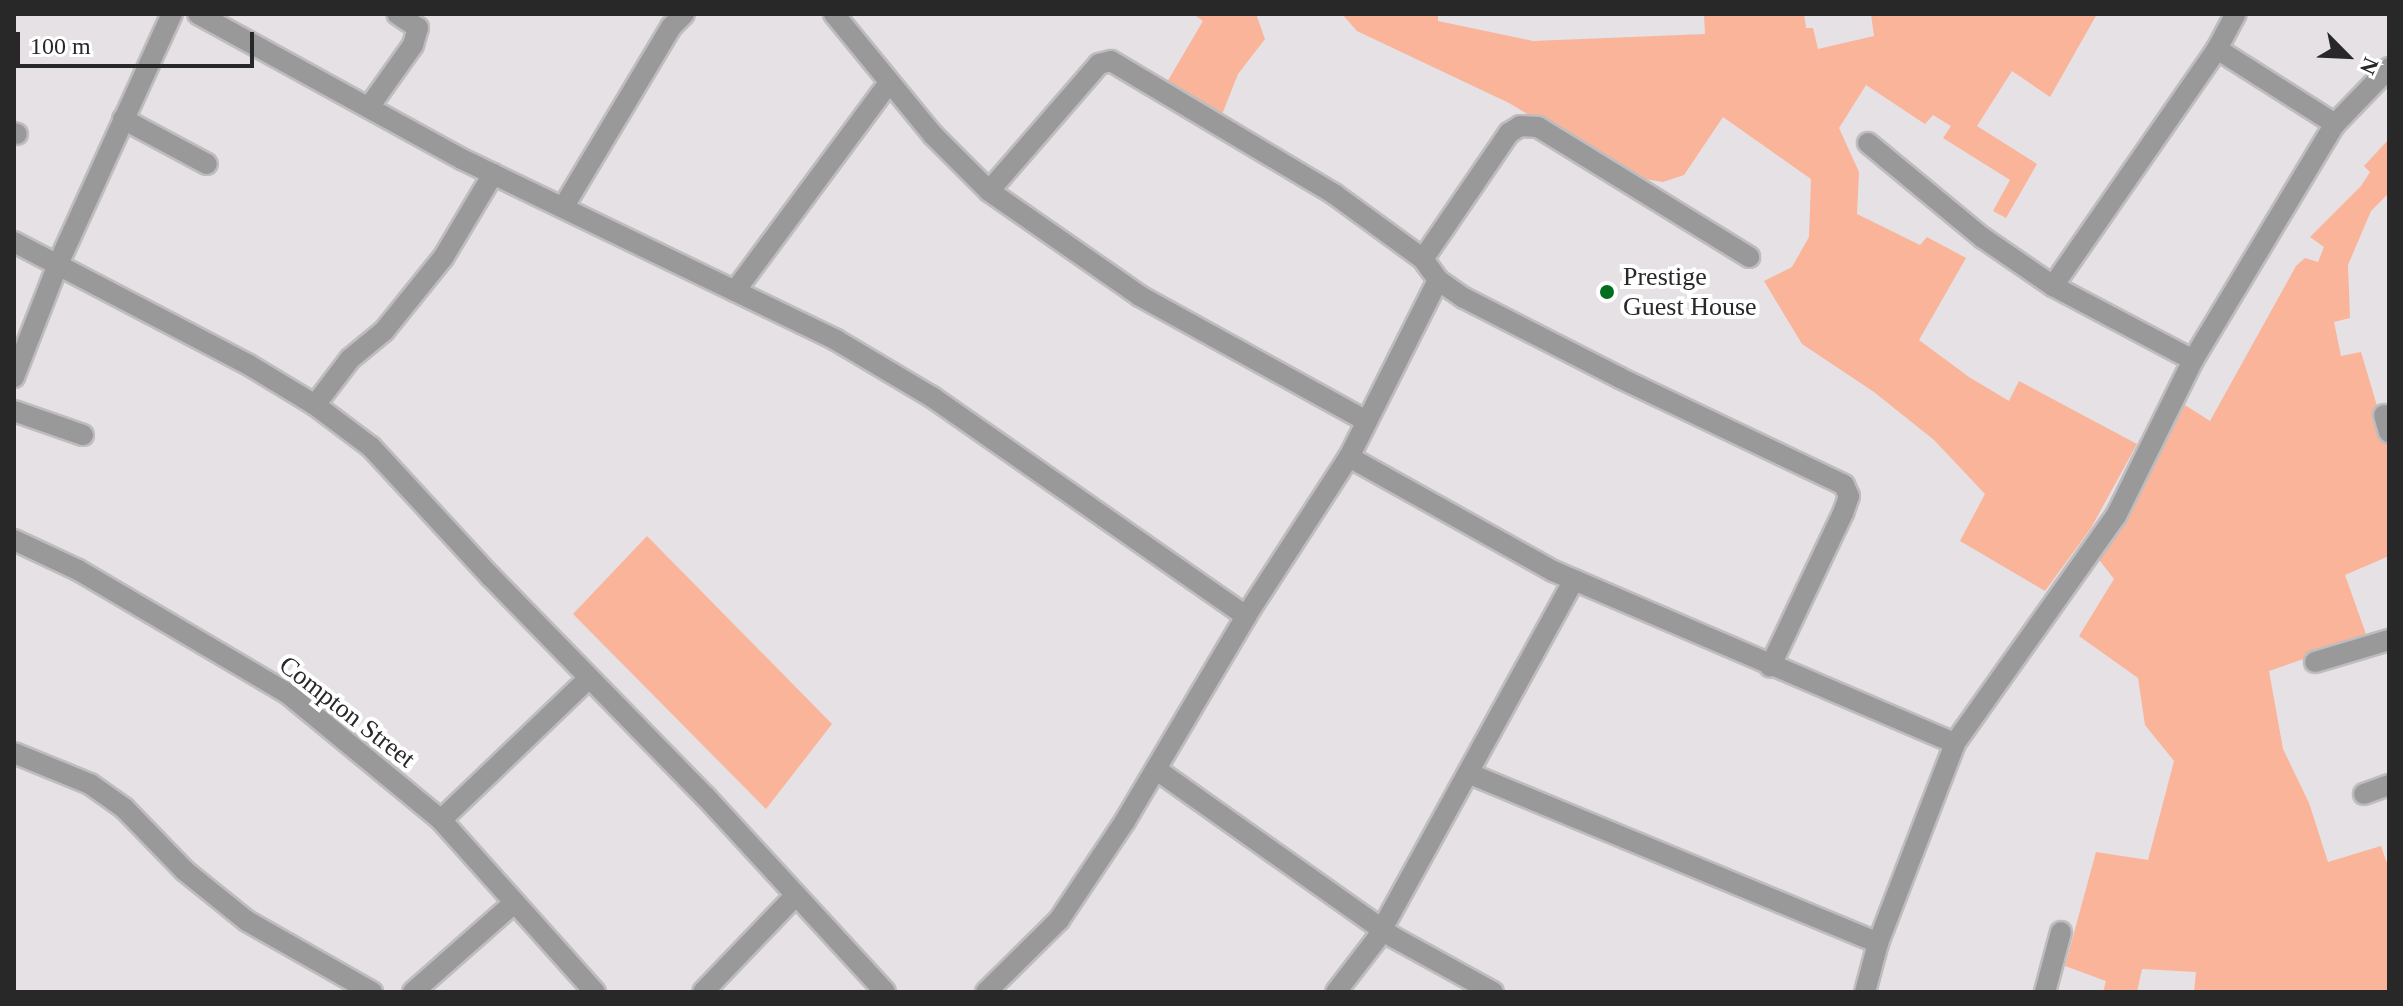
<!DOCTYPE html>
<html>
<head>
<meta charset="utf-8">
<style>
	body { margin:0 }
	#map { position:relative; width:2403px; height:1006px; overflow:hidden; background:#e5e1e4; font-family:"Times New Roman",serif }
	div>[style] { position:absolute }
	.green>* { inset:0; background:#fab499 }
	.roads { filter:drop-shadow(2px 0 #bfbcbf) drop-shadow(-2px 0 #bfbcbf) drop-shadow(0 2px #bfbcbf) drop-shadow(0 -2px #bfbcbf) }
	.minor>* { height:20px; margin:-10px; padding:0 10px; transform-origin:10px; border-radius:10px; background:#99999a }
	.dots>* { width:22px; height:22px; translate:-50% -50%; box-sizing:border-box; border:4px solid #fff; border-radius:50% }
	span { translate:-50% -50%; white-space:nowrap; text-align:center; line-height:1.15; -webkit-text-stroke:8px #fff; paint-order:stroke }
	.poi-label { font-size:26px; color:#292829 }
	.left { translate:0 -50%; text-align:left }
	.street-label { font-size:26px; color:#292829 }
	.frame { position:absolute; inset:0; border:16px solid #292829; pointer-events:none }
	.north { position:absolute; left:2307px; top:16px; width:80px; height:80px; -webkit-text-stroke:6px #fff; paint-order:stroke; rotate:114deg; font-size:22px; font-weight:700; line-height:32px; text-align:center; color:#292829 }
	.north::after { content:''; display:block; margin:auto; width:28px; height:36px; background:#292829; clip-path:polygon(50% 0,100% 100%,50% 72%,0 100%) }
	.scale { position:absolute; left:16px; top:32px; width:238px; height:36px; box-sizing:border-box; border:4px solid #292829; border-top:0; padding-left:10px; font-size:24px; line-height:28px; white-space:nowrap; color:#292829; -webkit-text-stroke:6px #fff; paint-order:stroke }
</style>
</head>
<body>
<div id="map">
	<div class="green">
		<div style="clip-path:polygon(1193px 14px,1256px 14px,1265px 39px,1238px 74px,1221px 117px,1163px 89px,1203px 21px)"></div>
		<div style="clip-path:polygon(1342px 14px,1438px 14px,1438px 21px,1533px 41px,1705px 34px,1704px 14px,1804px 14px,1806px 28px,1813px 28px,1818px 49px,1874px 36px,1871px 14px,2097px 14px,2050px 97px,2012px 71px,1977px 126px,2037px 164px,2006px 218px,1993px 211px,2010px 180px,1943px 138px,1951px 126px,1933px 115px,1925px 124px,1866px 85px,1839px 128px,1859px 172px,1857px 214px,1920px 245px,1927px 237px,1966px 258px,1919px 340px,1969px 377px,2009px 401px,2019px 381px,2137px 444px,2091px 528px,2045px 591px,1960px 541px,1985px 494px,1934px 440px,1874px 392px,1802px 344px,1764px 281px,1792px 267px,1809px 237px,1811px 179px,1723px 117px,1684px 175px,1663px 182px,1633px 177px,1509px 103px,1357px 31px)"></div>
		<div style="clip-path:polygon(2389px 139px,2389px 193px,2371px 211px,2348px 265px,2350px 318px,2334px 322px,2341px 356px,2361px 352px,2389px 446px,2389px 556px,2345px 575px,2367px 637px,2269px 671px,2283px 749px,2309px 803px,2328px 862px,2381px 846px,2389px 869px,2389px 992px,2194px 992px,2196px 972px,2142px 969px,2137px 992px,2103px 992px,2106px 981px,2065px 966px,2096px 852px,2148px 860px,2174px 761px,2145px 725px,2138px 678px,2079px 636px,2114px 579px,2097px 557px,2185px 405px,2210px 421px,2296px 266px,2305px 258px,2318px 262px,2324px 247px,2310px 237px,2361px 186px,2370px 172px,2364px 166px)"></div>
		<div style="clip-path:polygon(647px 536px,832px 724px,766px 809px,573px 614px)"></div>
	</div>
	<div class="roads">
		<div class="minor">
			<div style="left:198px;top:14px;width:301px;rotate:28.8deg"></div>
			<div style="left:462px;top:159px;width:415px;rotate:25.8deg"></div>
			<div style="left:836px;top:340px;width:112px;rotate:30.7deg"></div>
			<div style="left:932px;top:397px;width:383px;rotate:34.9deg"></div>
			<div style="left:834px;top:14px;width:156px;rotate:50.7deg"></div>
			<div style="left:933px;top:135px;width:79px;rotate:45deg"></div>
			<div style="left:989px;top:191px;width:184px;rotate:34.8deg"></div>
			<div style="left:1140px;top:296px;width:258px;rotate:28.9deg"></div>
			<div style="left:2217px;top:49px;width:140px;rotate:32.4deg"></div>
			<div style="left:369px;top:107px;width:76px;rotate:-54.6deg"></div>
			<div style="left:413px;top:45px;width:18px;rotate:-74deg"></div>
			<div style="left:418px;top:28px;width:25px;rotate:-146deg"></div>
			<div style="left:123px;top:119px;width:95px;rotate:28.2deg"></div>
			<div style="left:14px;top:133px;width:3px;rotate:18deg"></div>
			<div style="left:1868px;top:143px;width:149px;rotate:39.6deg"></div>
			<div style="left:1983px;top:238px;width:85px;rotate:34.4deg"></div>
			<div style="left:2053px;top:286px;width:158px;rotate:27.9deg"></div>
			<div style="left:989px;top:191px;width:168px;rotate:-49.1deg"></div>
			<div style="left:1099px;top:64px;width:12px;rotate:-14deg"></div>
			<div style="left:1111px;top:61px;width:260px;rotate:30.8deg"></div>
			<div style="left:1334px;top:194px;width:110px;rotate:36.1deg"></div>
			<div style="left:1423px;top:259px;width:26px;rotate:54deg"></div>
			<div style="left:1438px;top:280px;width:32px;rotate:35deg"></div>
			<div style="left:1464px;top:298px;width:175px;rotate:27.1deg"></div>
			<div style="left:1620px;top:378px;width:248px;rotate:25.5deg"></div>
			<div style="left:1844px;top:485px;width:12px;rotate:66deg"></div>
			<div style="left:1849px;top:496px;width:18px;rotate:109deg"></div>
			<div style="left:1843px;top:513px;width:170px;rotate:115.4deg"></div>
			<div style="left:564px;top:206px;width:209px;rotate:-59.1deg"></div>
			<div style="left:671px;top:27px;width:18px;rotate:-45deg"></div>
			<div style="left:14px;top:242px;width:265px;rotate:27.6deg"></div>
			<div style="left:249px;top:365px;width:77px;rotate:31.2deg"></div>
			<div style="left:315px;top:405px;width:70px;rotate:36.9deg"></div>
			<div style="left:371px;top:447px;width:176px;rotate:47.3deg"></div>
			<div style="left:490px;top:576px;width:308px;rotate:45.7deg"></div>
			<div style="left:705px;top:796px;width:266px;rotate:47.4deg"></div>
			<div style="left:1423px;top:259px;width:153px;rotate:-55.7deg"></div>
			<div style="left:1509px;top:133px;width:13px;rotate:-32deg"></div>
			<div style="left:1520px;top:126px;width:18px;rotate:3deg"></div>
			<div style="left:1538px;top:127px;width:248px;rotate:31.6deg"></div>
			<div style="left:2053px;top:286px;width:288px;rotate:-55.3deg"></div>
			<div style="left:2217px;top:49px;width:40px;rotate:-62deg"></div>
			<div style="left:735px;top:291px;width:259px;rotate:-53.5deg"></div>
			<div style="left:14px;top:377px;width:121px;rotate:-68.7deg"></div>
			<div style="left:58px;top:264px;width:275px;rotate:-65.5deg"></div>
			<div style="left:315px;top:405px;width:58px;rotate:-52.7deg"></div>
			<div style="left:350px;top:359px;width:44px;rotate:-39.5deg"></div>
			<div style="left:384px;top:331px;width:94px;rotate:-51.1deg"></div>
			<div style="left:443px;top:258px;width:98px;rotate:-59.2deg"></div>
			<div style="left:14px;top:411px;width:73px;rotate:19.2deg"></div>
			<div style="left:2384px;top:415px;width:18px;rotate:74deg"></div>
			<div style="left:1349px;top:457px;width:234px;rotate:29.2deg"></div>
			<div style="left:1553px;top:571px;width:437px;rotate:23.2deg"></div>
			<div style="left:14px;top:540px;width:71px;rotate:25.1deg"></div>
			<div style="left:78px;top:570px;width:243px;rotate:30.5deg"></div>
			<div style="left:287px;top:693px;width:200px;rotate:39.5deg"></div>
			<div style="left:441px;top:820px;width:231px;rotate:48.2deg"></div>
			<div style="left:2315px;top:662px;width:77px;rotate:-16.6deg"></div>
			<div style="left:14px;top:753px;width:82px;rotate:22.2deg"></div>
			<div style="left:90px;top:784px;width:42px;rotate:35.2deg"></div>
			<div style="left:124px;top:808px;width:88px;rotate:45.9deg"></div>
			<div style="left:185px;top:871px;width:80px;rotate:38.9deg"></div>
			<div style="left:247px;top:921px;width:144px;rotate:29.6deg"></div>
			<div style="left:1157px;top:770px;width:289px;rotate:35.3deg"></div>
			<div style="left:1393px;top:937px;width:114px;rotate:28.8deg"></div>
			<div style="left:1468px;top:773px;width:444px;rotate:22.5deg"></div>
			<div style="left:2364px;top:794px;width:27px;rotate:-20deg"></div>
			<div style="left:441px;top:820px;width:205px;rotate:-43.8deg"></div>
			<div style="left:413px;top:992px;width:135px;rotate:-41.4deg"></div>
			<div style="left:703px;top:992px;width:133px;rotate:-46.2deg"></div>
			<div style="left:986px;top:992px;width:103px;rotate:-44.6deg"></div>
			<div style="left:1059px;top:920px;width:119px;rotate:-56.3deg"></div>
			<div style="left:1125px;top:821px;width:238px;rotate:-59.4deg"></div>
			<div style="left:1246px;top:616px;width:189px;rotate:-57.1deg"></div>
			<div style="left:1349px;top:457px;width:198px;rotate:-63.3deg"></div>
			<div style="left:1336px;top:992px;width:66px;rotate:-52.4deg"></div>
			<div style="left:1376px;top:940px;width:411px;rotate:-61.2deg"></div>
			<div style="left:1865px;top:992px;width:51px;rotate:-75.1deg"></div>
			<div style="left:1878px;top:943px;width:214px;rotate:-68.9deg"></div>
			<div style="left:1955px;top:743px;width:278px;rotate:-54.7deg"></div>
			<div style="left:2116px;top:516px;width:174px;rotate:-63.7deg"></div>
			<div style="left:2193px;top:360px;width:275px;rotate:-59deg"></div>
			<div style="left:2335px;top:124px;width:78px;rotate:-46deg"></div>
			<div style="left:2045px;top:992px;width:62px;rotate:-75.1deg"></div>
		</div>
	</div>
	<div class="dots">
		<div style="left:1607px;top:292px;background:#016e1f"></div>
	</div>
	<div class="poi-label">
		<span class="left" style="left:1623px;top:292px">Prestige<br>Guest House</span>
	</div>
	<div class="street-label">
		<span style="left:347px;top:712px;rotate:38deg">Compton Street</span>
	</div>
	<div class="frame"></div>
	<div class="north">N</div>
	<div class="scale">100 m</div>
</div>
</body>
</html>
